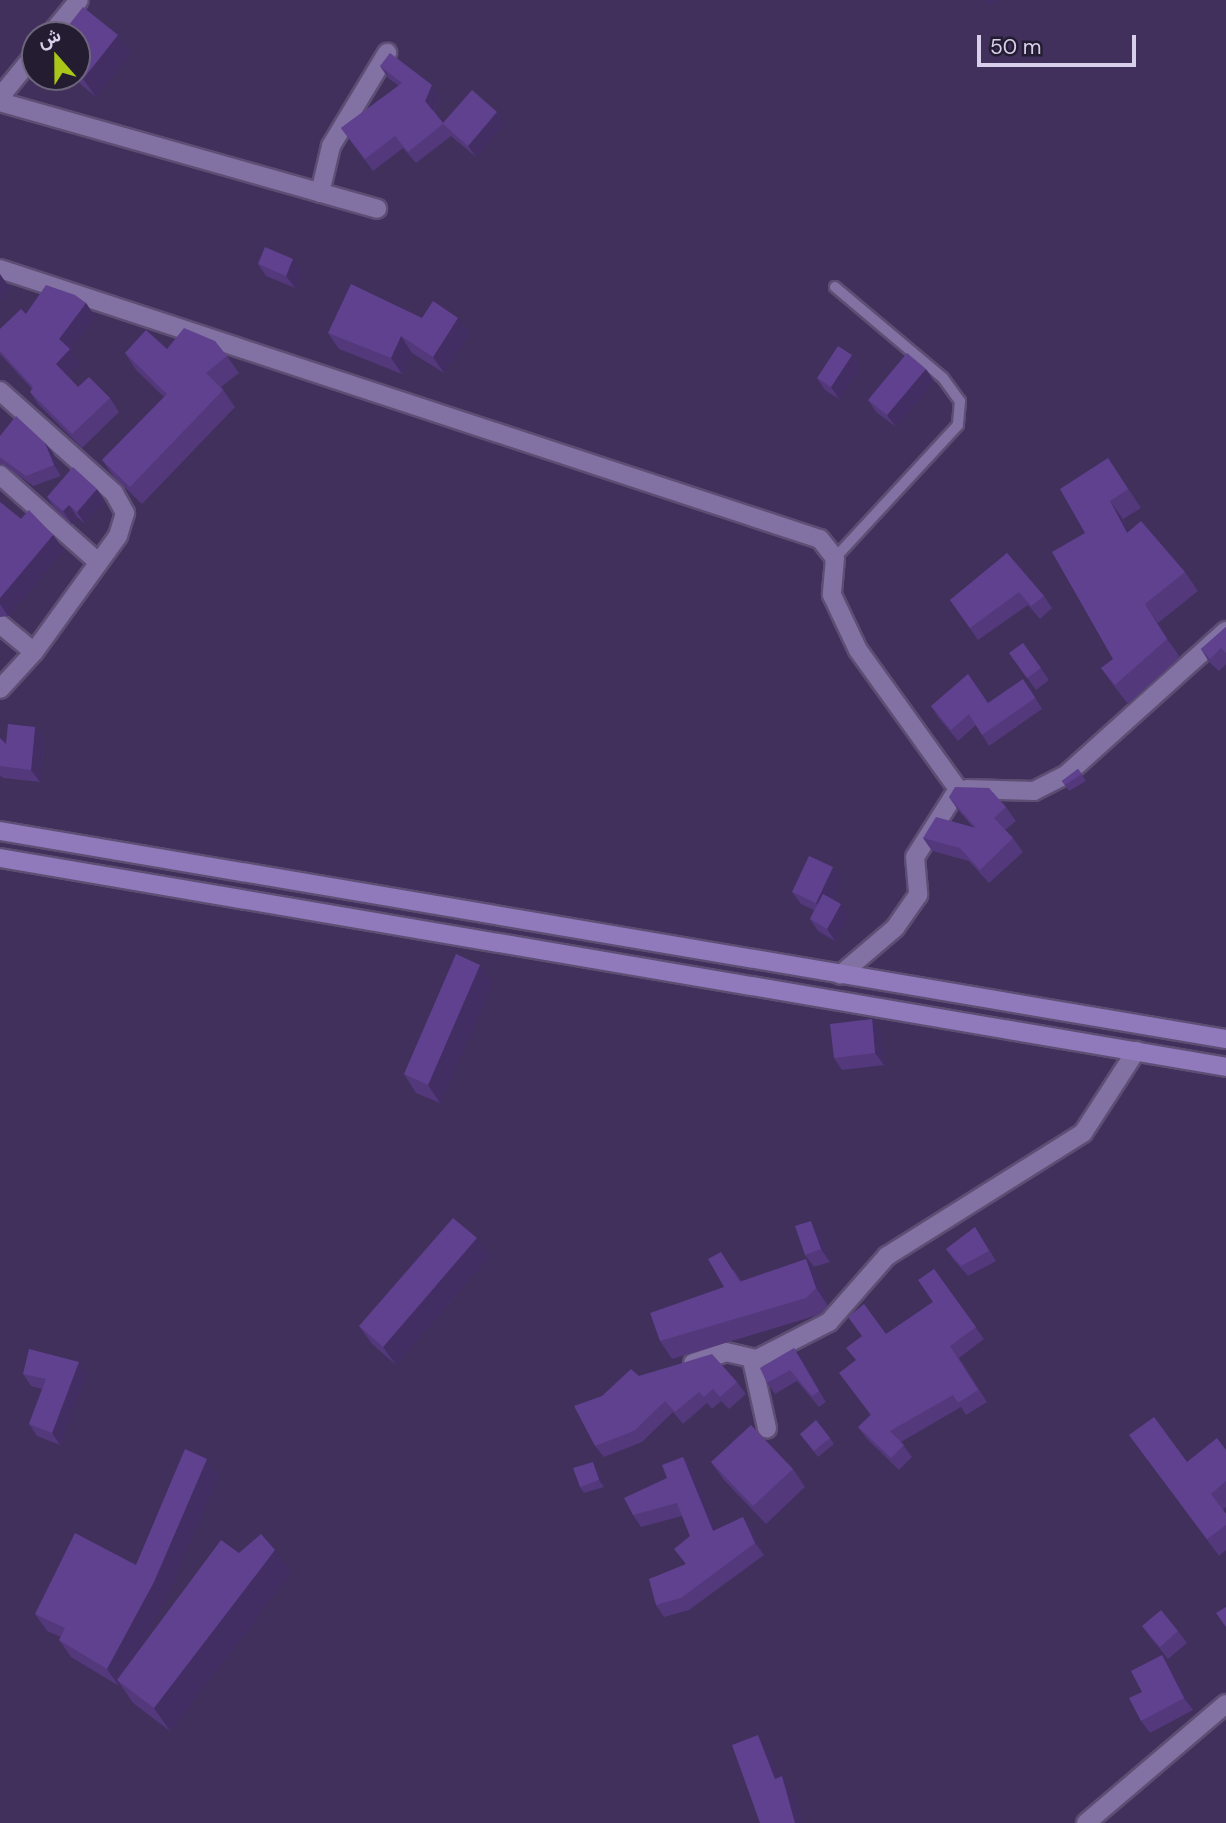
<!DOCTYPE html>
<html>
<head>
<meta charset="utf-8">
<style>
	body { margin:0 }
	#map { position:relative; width:1226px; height:1823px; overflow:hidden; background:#41305c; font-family:"DM Sans",Vazirmatn,sans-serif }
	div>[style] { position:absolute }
	.roads { filter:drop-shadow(2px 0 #5d4e73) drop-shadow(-2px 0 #5d4e73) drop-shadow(0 2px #5d4e73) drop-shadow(0 -2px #5d4e73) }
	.lane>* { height:10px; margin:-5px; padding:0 5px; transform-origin:5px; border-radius:5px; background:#8271a3 }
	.street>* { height:18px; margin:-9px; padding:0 9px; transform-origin:9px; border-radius:9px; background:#8271a3 }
	.secondary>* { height:18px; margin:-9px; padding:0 9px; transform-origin:9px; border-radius:9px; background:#8271a3 }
	.primary>* { height:18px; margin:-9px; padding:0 9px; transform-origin:9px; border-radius:9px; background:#917abb }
	.wall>* { inset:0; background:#53387b }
	.shaded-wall>* { inset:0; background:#432e64 }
	.building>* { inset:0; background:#60418f }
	span { translate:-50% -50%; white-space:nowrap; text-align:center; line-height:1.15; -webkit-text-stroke:6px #241d31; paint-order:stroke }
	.north { position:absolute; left:21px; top:21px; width:70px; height:70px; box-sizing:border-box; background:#241d31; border:2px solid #6c657b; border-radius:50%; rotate:339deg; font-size:19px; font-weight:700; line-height:28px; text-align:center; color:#d8d0eb }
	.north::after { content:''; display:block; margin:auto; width:24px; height:32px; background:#aac719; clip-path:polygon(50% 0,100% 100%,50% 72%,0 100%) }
	.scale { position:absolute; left:977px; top:35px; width:159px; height:32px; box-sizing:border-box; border:4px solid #d8d0eb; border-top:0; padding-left:9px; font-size:21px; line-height:24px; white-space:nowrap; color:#d8d0eb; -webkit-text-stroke:5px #241d31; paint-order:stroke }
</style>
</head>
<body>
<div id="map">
	<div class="roads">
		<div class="lane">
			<div style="left:835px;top:287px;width:141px;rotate:40.1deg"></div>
			<div style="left:943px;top:378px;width:29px;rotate:54deg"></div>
			<div style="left:960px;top:401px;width:24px;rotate:95deg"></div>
			<div style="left:958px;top:425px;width:181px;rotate:132.8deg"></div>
		</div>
		<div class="street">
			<div style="left:0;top:102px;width:392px;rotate:15.8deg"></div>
			<div style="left:320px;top:193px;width:48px;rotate:-76.8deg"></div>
			<div style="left:331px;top:146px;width:109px;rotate:-58.9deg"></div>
			<div style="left:0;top:269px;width:863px;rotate:18.23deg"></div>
			<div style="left:820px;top:539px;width:24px;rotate:52deg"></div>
			<div style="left:835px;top:558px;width:37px;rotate:95deg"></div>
			<div style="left:832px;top:595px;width:61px;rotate:64.7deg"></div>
			<div style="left:858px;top:650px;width:171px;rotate:54.3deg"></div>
			<div style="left:958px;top:789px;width:80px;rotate:122.3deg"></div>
			<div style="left:915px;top:857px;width:38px;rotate:85deg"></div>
			<div style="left:918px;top:895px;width:40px;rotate:124.9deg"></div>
			<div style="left:895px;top:928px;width:72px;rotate:139.5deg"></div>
			<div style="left:0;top:391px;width:153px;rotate:41.8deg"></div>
			<div style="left:114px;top:493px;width:23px;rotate:61deg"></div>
			<div style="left:125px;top:513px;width:24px;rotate:107deg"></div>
			<div style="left:118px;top:536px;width:143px;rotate:125.9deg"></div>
			<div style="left:0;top:475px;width:132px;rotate:41.6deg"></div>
			<div style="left:0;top:624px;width:44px;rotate:39.5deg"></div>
			<div style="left:34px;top:652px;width:50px;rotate:132.6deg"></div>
			<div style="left:967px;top:789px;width:67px;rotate:1.7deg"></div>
			<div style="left:1034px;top:791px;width:37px;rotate:-27deg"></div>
			<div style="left:1067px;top:774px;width:214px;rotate:-42deg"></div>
			<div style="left:752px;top:1360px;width:70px;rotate:77.6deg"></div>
			<div style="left:693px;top:1363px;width:35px;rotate:-18deg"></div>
			<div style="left:726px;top:1352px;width:32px;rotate:13deg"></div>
			<div style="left:757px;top:1359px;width:81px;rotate:-27.2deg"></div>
			<div style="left:829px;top:1322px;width:88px;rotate:-48.7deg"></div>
			<div style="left:887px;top:1256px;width:231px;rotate:-32.1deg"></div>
			<div style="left:1083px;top:1133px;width:98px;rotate:-57.1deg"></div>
			<div style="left:1086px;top:1823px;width:184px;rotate:-40.4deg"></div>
		</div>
		<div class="secondary">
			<div style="left:50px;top:35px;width:45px;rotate:-50.4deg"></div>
			<div style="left:0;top:97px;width:55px;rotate:-50.9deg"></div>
		</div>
		<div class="primary">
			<div style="left:0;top:831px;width:1244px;rotate:9.63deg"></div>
			<div style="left:0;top:858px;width:1244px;rotate:9.67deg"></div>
		</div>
	</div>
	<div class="wall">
		<div style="clip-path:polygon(77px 35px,131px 54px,96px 97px,72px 77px,77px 77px)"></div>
		<div style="clip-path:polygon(380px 66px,440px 96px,434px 111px,443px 123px,505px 123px,476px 157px,451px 136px,416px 163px,403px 148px,373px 171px,341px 128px,399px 86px,388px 78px)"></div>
		<div style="clip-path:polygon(258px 264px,302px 271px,295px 288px,266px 276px)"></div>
		<div style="clip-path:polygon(86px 303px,95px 317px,71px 350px,80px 363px,68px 376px,78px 387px,110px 398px,119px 412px,82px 448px,39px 405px,30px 392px,32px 389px,0 354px,0 329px,26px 314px)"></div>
		<div style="clip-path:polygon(422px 318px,470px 334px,444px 373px,412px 353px,402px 374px,339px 349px,328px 333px)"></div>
		<div style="clip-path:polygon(167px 349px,227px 356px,239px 373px,221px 387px,235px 407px,142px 504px,114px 477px,102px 460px,164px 397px,136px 370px,125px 353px)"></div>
		<div style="clip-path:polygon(852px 355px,860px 368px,839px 399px,825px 390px,817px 378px)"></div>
		<div style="clip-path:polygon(934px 381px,896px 427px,876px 412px,868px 400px)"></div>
		<div style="clip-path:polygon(0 436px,45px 443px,53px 453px,61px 476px,33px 486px,3px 464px,0 465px)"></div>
		<div style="clip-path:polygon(1108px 458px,1141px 508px,1123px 519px,1129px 531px,1185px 572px,1198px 591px,1158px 623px,1180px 657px,1128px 704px,1114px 686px,1101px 668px,1113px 659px,1085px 533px)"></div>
		<div style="clip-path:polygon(47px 497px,105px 501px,85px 524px,77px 517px,72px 524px,55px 509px)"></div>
		<div style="clip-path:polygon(0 502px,21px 519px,64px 550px,8px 616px,0 617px)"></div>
		<div style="clip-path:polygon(1007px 553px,1044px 596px,1052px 608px,1040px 619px,1028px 605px,978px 640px,950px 600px)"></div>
		<div style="clip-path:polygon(1226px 625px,1226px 664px,1219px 671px,1209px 662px,1201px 649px,1226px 627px)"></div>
		<div style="clip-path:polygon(1023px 643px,1049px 680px,1036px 690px,1009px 653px)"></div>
		<div style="clip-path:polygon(1030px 689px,1042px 709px,989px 746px,976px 725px,958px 741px,938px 717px,931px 706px,988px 703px)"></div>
		<div style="clip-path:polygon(35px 727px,44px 739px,40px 782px,3px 778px,0 775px,0 738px,6px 744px)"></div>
		<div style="clip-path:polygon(1078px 769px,1086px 781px,1069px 791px,1062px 781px)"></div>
		<div style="clip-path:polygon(949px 797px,1006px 807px,1016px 821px,1005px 830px,1013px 838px,1023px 852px,989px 883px,969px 861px,932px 851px,923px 838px,973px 827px,958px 810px)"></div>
		<div style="clip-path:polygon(833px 867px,841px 880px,832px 899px,849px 916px,835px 941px,818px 931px,810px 919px,814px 910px,801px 904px,792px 892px)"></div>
		<div style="clip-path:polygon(480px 965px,493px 983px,440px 1103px,416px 1093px,404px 1074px)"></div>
		<div style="clip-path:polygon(872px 1019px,880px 1031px,884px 1065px,842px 1070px,834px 1058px)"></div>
		<div style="clip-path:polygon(975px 1227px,996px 1261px,968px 1276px,953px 1259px,946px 1249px)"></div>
		<div style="clip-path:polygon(819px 1233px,830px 1262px,814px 1267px,805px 1255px)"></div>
		<div style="clip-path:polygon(489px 1256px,396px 1365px,372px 1344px,359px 1326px)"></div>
		<div style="clip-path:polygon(806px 1259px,818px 1276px,828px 1306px,818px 1315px,672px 1359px,660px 1341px,724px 1287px,733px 1269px,741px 1281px)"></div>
		<div style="clip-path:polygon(934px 1269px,984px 1339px,959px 1358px,987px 1402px,966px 1415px,961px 1407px,901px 1442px,912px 1457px,899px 1470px,867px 1439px,858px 1427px,870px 1415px,855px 1361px,886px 1334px,933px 1302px)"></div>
		<div style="clip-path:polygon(802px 1359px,826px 1402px,819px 1407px,797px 1381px,775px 1394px,767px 1383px)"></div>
		<div style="clip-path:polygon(23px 1374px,87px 1374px,60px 1445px,37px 1436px,29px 1424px,42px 1389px,31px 1386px)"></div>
		<div style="clip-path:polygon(737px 1382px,746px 1394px,729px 1409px,721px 1401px,712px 1409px,707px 1403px,683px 1424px,673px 1412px,642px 1442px,604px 1457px,595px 1446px,602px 1396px)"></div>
		<div style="clip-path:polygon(800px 1434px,830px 1438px,834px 1444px,818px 1457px)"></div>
		<div style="clip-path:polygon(1129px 1435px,1187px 1462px,1226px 1450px,1226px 1507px,1223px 1510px,1226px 1514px,1226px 1550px,1219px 1556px)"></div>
		<div style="clip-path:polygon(683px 1457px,691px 1469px,716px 1530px,743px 1517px,751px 1529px,764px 1555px,689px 1610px,664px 1617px,656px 1605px,685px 1564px,690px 1536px,682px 1516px,641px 1527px,633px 1515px,667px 1478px)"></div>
		<div style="clip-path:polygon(711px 1462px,793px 1469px,805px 1487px,766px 1524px,724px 1480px)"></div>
		<div style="clip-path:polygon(597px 1468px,604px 1487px,584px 1493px,580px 1487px)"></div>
		<div style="clip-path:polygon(218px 1475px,166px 1599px,136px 1654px,239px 1553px,291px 1573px,170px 1731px,133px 1703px,120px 1684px,119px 1686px,71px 1657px,59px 1640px,61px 1637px,47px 1631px,35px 1614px,136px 1565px)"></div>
		<div style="clip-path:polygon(1142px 1626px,1178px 1631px,1187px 1643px,1168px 1659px,1151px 1638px)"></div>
		<div style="clip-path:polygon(1162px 1655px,1170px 1667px,1193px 1710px,1150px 1733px,1141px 1721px,1142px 1692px)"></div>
	</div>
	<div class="shaded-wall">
		<div style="clip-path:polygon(985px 0,996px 0,990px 7px)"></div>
		<div style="clip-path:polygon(118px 35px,131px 54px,96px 97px,83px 79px)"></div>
		<div style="clip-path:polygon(432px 85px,440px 96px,433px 112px,425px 101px)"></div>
		<div style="clip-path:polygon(497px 112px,505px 123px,476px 157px,468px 146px)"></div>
		<div style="clip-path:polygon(293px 259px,302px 271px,295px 288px,286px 276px)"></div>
		<div style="clip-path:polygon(0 274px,11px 290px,0 301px)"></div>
		<div style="clip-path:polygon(86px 303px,95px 317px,71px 350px,80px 363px,66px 378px,56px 364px,59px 339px)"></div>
		<div style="clip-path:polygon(458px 318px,470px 334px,444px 373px,433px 357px)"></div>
		<div style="clip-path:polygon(401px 336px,412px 353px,402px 374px,391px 358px)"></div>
		<div style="clip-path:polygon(852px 355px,860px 368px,839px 399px,831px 387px)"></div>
		<div style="clip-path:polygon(926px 369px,934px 381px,896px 427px,887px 415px)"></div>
		<div style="clip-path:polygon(45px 443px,53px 453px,61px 476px,54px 465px)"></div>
		<div style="clip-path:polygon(97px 489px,105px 501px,85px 524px,77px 512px)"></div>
		<div style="clip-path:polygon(1110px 501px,1123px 519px,1140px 552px,1127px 533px)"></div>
		<div style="clip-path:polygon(69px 505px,77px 517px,72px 524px,63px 511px)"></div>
		<div style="clip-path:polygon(53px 535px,64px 550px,8px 616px,0 604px,0 598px)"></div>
		<div style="clip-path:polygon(1145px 604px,1158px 623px,1180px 657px,1167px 639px)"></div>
		<div style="clip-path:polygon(35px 727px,44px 739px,40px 782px,31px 770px)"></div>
		<div style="clip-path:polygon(833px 867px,841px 880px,825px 915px,816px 903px)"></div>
		<div style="clip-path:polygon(841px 904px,849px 916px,835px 941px,827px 929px)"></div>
		<div style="clip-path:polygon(480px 965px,493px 983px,440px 1103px,428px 1085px)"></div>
		<div style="clip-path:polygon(872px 1019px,880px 1031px,884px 1065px,875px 1053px)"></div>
		<div style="clip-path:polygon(811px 1221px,819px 1233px,830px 1262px,821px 1249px)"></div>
		<div style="clip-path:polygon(477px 1238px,489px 1256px,396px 1365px,383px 1347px)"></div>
		<div style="clip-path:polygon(806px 1259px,818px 1276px,828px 1306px,816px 1288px)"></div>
		<div style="clip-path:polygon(794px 1348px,802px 1359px,826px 1402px,819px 1391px)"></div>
		<div style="clip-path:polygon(79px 1362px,87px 1374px,60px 1445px,52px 1433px)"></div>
		<div style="clip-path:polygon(683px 1457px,691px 1469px,722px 1543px,713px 1531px)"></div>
		<div style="clip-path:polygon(207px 1459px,218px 1475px,166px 1599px,121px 1683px,117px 1680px,120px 1684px,119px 1686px,107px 1669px)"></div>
		<div style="clip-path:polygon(593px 1462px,597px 1468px,604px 1487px,599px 1480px)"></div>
		<div style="clip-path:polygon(743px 1517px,751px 1529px,764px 1555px,755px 1543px)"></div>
		<div style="clip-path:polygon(275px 1550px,291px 1573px,170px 1731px,154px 1708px)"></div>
		<div style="clip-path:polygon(1162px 1655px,1170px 1667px,1193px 1710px,1184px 1698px)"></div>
		<div style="clip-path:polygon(758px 1735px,770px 1753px,787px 1797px,775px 1779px)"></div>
		<div style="clip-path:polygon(782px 1776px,795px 1794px,803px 1823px,795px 1823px)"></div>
	</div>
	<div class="building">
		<div style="clip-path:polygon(83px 7px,118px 35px,83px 79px,77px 74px,77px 35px,61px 35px)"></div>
		<div style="clip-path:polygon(390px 53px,432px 85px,425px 101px,443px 123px,472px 90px,497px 112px,468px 146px,443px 124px,408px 152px,395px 136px,365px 159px,341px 128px,402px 83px,380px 66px)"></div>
		<div style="clip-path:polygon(265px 247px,293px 259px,286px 276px,258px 264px)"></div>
		<div style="clip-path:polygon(351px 284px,422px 318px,433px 301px,458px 318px,433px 357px,401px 336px,391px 358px,328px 333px)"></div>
		<div style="clip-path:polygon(46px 285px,75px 295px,86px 303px,59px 339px,70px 349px,56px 364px,78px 387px,89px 377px,110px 398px,72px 434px,30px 392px,33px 387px,0 351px,0 329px,21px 309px,26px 314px)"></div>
		<div style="clip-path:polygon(184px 328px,215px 341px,227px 356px,206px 373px,223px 390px,130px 487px,102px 460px,167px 394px,125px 353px,146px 330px,167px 349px)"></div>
		<div style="clip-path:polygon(838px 346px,852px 355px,831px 387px,817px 378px)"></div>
		<div style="clip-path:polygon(907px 353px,926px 369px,887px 415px,868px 400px)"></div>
		<div style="clip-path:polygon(16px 416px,45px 443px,54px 465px,26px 476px,0 457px,0 436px)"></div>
		<div style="clip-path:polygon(1108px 458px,1128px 489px,1110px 501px,1127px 533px,1141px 521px,1185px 572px,1145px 604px,1167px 639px,1115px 685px,1101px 668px,1113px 659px,1052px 552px,1085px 533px,1060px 489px)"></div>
		<div style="clip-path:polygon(73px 467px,97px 489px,77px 512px,69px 505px,63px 511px,47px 497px)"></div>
		<div style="clip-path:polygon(0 502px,21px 519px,29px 510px,53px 535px,0 598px)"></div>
		<div style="clip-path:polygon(1007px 553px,1044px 596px,1031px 606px,1019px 592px,970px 628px,950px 600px)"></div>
		<div style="clip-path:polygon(1226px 625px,1226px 653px,1221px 648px,1210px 659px,1201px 649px,1226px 627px)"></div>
		<div style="clip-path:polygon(1023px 643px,1041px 668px,1027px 678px,1009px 653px)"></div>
		<div style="clip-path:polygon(968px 674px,988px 703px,1023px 679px,1035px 698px,982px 735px,969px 714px,951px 730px,931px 706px)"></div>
		<div style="clip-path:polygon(8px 724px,35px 727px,31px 770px,0 766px,0 738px,6px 744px)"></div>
		<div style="clip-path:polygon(1078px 769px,1082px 774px,1065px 785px,1062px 781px)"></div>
		<div style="clip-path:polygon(955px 787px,989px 788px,1006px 807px,994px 818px,1013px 838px,980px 870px,960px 848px,923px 838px,936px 817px,976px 828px,949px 797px)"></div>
		<div style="clip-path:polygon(809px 856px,833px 867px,816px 903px,792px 892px)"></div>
		<div style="clip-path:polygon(823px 894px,841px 904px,827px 929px,810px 919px)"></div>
		<div style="clip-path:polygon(456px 954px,480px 965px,428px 1085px,404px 1074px)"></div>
		<div style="clip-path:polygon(872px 1019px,875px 1053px,834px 1058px,830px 1024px)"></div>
		<div style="clip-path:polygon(453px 1218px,477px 1238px,383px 1347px,359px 1326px)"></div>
		<div style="clip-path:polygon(811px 1221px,821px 1249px,805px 1255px,795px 1226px)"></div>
		<div style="clip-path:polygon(975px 1227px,989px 1251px,961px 1266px,946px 1249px)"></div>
		<div style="clip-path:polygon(721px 1252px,740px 1282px,806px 1259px,816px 1288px,806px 1298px,660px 1341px,650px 1313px,724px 1287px,708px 1259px)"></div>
		<div style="clip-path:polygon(934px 1269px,976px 1327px,950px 1346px,978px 1390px,958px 1403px,953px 1395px,890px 1431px,904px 1445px,891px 1458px,858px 1427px,871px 1415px,839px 1373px,856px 1360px,846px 1348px,862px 1336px,848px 1317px,864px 1304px,886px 1334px,933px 1302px,918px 1280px)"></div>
		<div style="clip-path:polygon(794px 1348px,819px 1391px,812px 1396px,790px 1370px,767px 1383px,760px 1368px)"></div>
		<div style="clip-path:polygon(29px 1349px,79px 1362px,52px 1433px,29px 1424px,46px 1379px,23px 1374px)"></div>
		<div style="clip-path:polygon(712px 1354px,737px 1382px,720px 1397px,713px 1389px,704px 1397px,699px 1392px,675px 1412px,665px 1401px,634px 1431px,595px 1446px,574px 1406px,602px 1396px,631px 1369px,639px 1376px)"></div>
		<div style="clip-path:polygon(1154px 1417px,1187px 1462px,1217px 1438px,1226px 1450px,1226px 1481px,1211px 1494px,1226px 1514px,1226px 1525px,1207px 1539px,1129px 1435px)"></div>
		<div style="clip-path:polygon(816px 1420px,830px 1438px,814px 1451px,800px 1434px)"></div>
		<div style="clip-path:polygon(751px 1425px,793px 1469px,753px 1506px,711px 1462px)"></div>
		<div style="clip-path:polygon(185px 1449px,207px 1459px,154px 1582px,107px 1669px,59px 1640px,65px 1628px,35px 1614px,75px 1533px,136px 1565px)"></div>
		<div style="clip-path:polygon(683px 1457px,713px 1531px,743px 1517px,755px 1543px,681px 1598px,656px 1605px,649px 1579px,686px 1564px,674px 1549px,690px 1536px,677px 1503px,633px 1515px,624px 1498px,667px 1478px,662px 1465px)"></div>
		<div style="clip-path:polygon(593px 1462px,599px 1480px,580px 1487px,573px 1468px)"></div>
		<div style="clip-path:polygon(261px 1534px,275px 1550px,154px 1708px,117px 1680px,221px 1540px,239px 1553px)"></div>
		<div style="clip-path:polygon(1226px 1607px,1226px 1627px,1216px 1613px)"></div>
		<div style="clip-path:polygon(1161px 1610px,1178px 1631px,1160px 1647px,1142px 1626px)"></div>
		<div style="clip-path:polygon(1162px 1655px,1184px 1698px,1141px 1721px,1129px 1698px,1142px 1692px,1131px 1671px)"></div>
		<div style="clip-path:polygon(758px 1735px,775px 1779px,782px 1776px,795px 1823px,760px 1823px,732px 1745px)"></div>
	</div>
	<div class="north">ش</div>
	<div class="scale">50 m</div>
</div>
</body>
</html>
